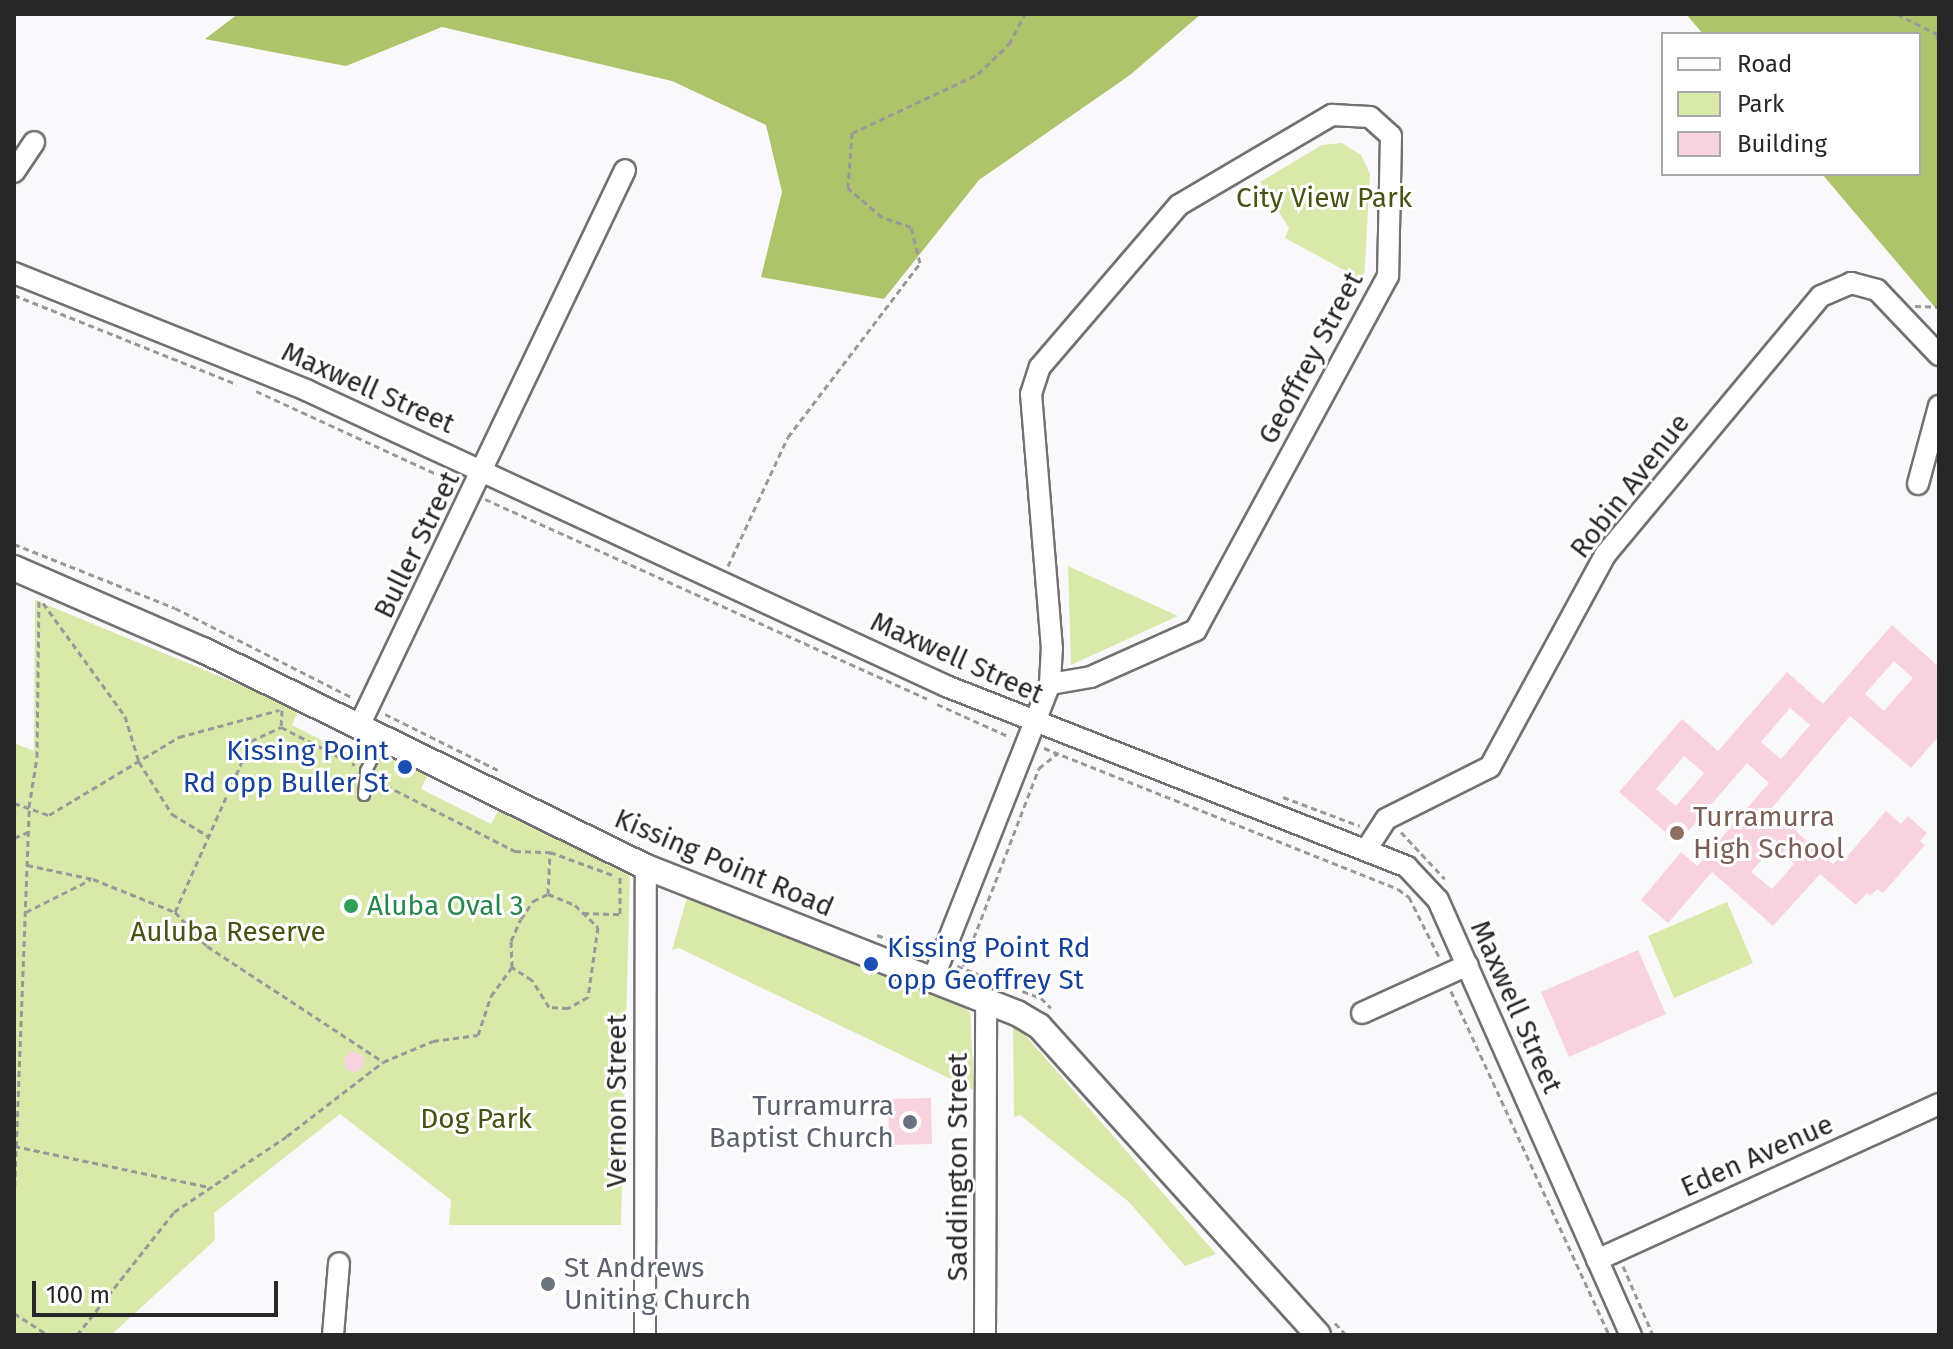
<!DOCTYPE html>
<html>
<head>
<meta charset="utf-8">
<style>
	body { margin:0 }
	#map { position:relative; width:1953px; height:1349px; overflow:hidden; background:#f9f9fb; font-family:"Fira Sans",sans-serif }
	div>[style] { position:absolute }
	.green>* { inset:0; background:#d8e9aa }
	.forest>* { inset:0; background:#aec46b }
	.building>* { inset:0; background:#f9d2df }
	.round { border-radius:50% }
	.path>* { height:3px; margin-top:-1.5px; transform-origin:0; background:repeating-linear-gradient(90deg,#99999a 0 6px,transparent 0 10px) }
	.roads { filter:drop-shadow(2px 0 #717173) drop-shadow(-2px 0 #717173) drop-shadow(0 2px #717173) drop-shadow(0 -2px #717173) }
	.service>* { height:10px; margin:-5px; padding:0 5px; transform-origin:5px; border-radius:5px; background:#fff }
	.minor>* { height:20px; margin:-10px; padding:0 10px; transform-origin:10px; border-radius:10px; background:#fff }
	.tertiary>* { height:24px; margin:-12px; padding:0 12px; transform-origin:12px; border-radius:12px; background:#fff }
	.dots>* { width:22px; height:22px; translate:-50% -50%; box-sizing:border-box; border:4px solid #fff; border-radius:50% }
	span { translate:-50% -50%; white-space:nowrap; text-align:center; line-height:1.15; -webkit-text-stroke:6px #fff; paint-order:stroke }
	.park-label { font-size:28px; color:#465312 }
	.street-label { font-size:28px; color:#272728 }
	.transit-label { font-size:28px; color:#164399 }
	.right { translate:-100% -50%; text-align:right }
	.left { translate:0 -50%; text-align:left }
	.education-label { font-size:28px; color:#785e54 }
	.leisure-label { font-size:28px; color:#27864d }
	.worship-label { font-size:28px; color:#5b616d }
	.frame { position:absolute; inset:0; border:16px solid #272728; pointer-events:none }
	.legend { position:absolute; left:1661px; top:32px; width:260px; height:144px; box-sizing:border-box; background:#fff; border:2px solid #a9a9a9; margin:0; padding:10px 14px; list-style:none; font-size:24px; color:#272728 }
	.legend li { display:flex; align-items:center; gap:16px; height:40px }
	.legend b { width:40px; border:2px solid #a9a9a9 }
	.scale { position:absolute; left:32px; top:1281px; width:246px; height:36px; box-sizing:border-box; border:4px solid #272728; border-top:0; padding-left:10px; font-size:24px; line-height:28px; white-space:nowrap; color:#272728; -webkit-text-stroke:6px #fff; paint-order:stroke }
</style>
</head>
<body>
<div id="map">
	<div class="green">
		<div style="clip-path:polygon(1342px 143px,1361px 155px,1370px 174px,1364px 281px,1285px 238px,1289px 228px,1260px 182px,1322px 145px)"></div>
		<div style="clip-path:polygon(1068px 566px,1178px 616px,1071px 665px)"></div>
		<div style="clip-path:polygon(35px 600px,299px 709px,292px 725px,376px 768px,385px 752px,428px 774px,421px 789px,491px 824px,499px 809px,630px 870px,621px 1225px,449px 1225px,451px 1200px,340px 1114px,214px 1213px,215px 1240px,111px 1335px,14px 1335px,14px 743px,34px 751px)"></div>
		<div style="clip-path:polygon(687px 898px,958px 1004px,970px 1012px,974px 1090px,679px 948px,672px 950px)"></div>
		<div style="clip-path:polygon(1727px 902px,1753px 963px,1674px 998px,1648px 936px)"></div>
		<div style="clip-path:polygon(1013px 1028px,1020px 1029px,1216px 1254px,1185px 1266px,1129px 1202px,1020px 1115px,1014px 1117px)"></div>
	</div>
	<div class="forest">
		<div style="clip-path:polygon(238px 14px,1201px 14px,1130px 75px,979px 180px,884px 299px,761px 277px,782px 192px,766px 125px,672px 81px,442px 27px,346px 66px,205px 39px)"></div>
		<div style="clip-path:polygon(1686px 14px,1939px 14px,1939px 312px,1822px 174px,1919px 174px,1919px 34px,1703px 34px)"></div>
	</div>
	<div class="building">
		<div style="clip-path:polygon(evenodd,1892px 625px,1939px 667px,1939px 736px,1911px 768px,1850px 716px,1771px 809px,1833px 864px,1840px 857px,1844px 860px,1886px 811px,1901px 824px,1908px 816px,1927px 833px,1920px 841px,1925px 845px,1883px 893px,1877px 889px,1870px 896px,1867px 893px,1856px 905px,1820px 874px,1773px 926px,1712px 872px,1668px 923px,1641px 900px,1681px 852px,1697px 866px,1769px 783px,1747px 763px,1678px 843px,1619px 792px,1682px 719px,1718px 751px,1787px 672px,1823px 704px,1892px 625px,1894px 661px,1913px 678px,1884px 711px,1865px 694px,1894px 661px,1892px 625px,1790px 708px,1810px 725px,1781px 759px,1761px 742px,1790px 708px,1892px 625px,1684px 756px,1704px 773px,1676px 806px,1656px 789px,1684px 756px,1892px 625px,1774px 846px,1794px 864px,1772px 889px,1751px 872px,1774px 846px)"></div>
		<div style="clip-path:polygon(1638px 950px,1666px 1014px,1569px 1057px,1541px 992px)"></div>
		<div class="round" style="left:344px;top:1052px;width:20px;height:20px"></div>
		<div style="clip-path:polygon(931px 1098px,932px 1144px,889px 1145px,888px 1099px)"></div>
	</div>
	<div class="path">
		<div style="left:1897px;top:14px;width:45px;rotate:26.6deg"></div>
		<div style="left:1937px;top:34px;width:20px;rotate:84deg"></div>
		<div style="left:14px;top:295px;width:240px;rotate:21.8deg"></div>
		<div style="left:1915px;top:306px;width:24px;rotate:2deg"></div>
		<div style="left:256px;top:391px;width:220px;rotate:24.7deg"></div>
		<div style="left:485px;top:499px;width:485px;rotate:24.3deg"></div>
		<div style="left:14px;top:544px;width:173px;rotate:21.7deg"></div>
		<div style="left:175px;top:608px;width:199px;rotate:26.8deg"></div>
		<div style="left:728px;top:566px;width:142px;rotate:-65.1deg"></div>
		<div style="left:788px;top:437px;width:218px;rotate:-52.8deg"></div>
		<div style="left:920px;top:263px;width:37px;rotate:-104deg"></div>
		<div style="left:911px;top:227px;width:31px;rotate:-161deg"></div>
		<div style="left:882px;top:217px;width:45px;rotate:-139.5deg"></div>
		<div style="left:848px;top:188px;width:55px;rotate:-85.8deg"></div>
		<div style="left:852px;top:133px;width:139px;rotate:-25.1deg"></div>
		<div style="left:978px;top:74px;width:43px;rotate:-44.1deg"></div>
		<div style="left:1009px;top:44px;width:34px;rotate:-62deg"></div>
		<div style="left:43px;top:603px;width:140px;rotate:54deg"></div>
		<div style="left:125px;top:716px;width:48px;rotate:73.1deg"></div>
		<div style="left:139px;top:762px;width:62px;rotate:57.6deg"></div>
		<div style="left:172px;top:814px;width:42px;rotate:31.4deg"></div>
		<div style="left:937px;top:704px;width:80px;rotate:24.3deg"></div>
		<div style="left:282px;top:710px;width:17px;rotate:93deg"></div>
		<div style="left:281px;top:727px;width:83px;rotate:27.2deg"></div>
		<div style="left:385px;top:714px;width:128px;rotate:26.4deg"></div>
		<div style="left:1044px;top:748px;width:381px;rotate:21.7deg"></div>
		<div style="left:1398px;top:889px;width:14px;rotate:36deg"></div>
		<div style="left:1409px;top:897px;width:69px;rotate:63.4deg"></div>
		<div style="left:342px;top:757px;width:17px;rotate:-62deg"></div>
		<div style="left:377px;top:781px;width:155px;rotate:26.9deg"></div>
		<div style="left:515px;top:851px;width:35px;rotate:2deg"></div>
		<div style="left:550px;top:852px;width:67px;rotate:20.1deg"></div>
		<div style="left:1283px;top:797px;width:82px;rotate:20.6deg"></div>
		<div style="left:14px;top:803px;width:37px;rotate:19deg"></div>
		<div style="left:49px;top:815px;width:152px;rotate:-31deg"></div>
		<div style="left:179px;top:737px;width:104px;rotate:-15.1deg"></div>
		<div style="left:1401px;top:832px;width:64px;rotate:46.9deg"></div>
		<div style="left:14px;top:838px;width:15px;rotate:-23deg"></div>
		<div style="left:27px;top:865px;width:67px;rotate:12deg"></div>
		<div style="left:93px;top:879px;width:88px;rotate:21.9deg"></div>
		<div style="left:175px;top:912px;width:47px;rotate:46.7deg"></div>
		<div style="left:207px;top:946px;width:209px;rotate:33.3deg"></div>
		<div style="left:548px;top:894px;width:29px;rotate:22deg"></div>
		<div style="left:575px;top:905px;width:32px;rotate:44deg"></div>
		<div style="left:598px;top:927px;width:71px;rotate:98.1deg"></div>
		<div style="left:588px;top:997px;width:23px;rotate:151deg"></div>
		<div style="left:568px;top:1008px;width:19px;rotate:-177deg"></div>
		<div style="left:549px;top:1007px;width:32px;rotate:-122deg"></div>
		<div style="left:532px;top:980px;width:24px;rotate:-147deg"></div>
		<div style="left:512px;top:967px;width:26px;rotate:-92deg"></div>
		<div style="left:511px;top:941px;width:24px;rotate:-66deg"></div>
		<div style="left:521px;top:919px;width:22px;rotate:-56deg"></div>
		<div style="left:533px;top:901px;width:17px;rotate:-25deg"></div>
		<div style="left:548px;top:894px;width:41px;rotate:-87.2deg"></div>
		<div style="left:26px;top:912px;width:72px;rotate:-26.6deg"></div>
		<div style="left:175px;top:912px;width:187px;rotate:-66deg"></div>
		<div style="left:251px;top:741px;width:33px;rotate:-25deg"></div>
		<div style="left:583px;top:913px;width:37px;rotate:2deg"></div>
		<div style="left:620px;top:914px;width:37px;rotate:-90deg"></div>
		<div style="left:877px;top:935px;width:48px;rotate:20.7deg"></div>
		<div style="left:957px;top:966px;width:90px;rotate:20.9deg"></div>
		<div style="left:1041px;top:998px;width:14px;rotate:45deg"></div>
		<div style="left:963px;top:966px;width:212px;rotate:-69deg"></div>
		<div style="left:1039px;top:768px;width:24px;rotate:-38deg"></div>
		<div style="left:1451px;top:991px;width:379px;rotate:65.3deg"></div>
		<div style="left:1520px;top:1043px;width:18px;rotate:-27deg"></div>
		<div style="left:14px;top:1146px;width:198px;rotate:11.9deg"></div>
		<div style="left:14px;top:1206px;width:399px;rotate:-87.8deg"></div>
		<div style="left:29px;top:807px;width:51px;rotate:-80.9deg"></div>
		<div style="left:37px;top:757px;width:158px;rotate:-89.3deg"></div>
		<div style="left:1623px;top:1266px;width:75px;rotate:66.5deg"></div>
		<div style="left:14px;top:1313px;width:40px;rotate:32.9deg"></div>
		<div style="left:1335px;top:1323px;width:16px;rotate:47deg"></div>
		<div style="left:77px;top:1335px;width:157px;rotate:-51.7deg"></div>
		<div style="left:174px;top:1212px;width:136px;rotate:-33.9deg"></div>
		<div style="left:287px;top:1136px;width:121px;rotate:-37.6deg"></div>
		<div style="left:383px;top:1062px;width:54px;rotate:-22.8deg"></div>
		<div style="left:433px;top:1041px;width:45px;rotate:-7.6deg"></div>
		<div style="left:478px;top:1035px;width:41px;rotate:-71.6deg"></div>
		<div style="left:491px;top:996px;width:36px;rotate:-54deg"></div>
	</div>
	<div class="roads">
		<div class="service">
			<div style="left:364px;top:795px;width:24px;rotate:-85deg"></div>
			<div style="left:366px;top:771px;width:36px;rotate:-63deg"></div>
		</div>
		<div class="minor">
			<div style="left:14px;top:172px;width:36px;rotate:-56deg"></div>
			<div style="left:14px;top:273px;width:315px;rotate:21.8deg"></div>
			<div style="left:306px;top:390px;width:705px;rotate:24.82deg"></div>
			<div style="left:946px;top:686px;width:495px;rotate:21.4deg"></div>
			<div style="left:1407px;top:867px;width:45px;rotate:46.8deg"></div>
			<div style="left:1438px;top:900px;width:476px;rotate:66.1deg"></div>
			<div style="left:1918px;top:484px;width:81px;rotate:-74.9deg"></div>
			<div style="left:359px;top:726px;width:616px;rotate:-64.43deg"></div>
			<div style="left:1366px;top:850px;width:37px;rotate:-57deg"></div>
			<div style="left:1386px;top:819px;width:116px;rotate:-26.6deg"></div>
			<div style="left:1490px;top:767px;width:241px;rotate:-61.5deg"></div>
			<div style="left:1605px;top:555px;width:337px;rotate:-50.2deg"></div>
			<div style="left:1821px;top:296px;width:33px;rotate:-23deg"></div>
			<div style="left:1851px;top:283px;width:27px;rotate:15deg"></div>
			<div style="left:1877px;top:290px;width:90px;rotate:46.4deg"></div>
			<div style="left:933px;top:979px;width:317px;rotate:-68.4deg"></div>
			<div style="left:1050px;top:684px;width:35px;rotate:-87deg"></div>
			<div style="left:1052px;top:649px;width:256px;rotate:-94.7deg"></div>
			<div style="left:1031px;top:394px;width:28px;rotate:-72deg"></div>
			<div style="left:1040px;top:367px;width:213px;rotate:-49.4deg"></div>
			<div style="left:1179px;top:205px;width:178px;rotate:-30.5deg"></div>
			<div style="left:1332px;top:115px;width:38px;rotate:3deg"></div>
			<div style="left:1370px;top:117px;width:28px;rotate:42deg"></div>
			<div style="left:1391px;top:136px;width:140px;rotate:91.2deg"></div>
			<div style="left:1388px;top:276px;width:403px;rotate:118.5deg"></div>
			<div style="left:1196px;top:630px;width:115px;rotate:155.9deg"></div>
			<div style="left:1091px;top:677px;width:42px;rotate:170.3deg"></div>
			<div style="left:1362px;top:1013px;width:116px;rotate:-24.4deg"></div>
			<div style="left:1597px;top:1260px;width:376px;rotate:-24.5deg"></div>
			<div style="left:333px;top:1335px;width:72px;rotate:-85.2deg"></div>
			<div style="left:645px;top:1335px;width:468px;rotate:-89.9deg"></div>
			<div style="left:985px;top:1335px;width:335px;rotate:-89.8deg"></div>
		</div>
		<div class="tertiary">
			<div style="left:14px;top:568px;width:206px;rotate:23.5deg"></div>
			<div style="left:203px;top:650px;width:493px;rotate:26.1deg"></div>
			<div style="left:646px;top:867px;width:399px;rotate:21.5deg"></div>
			<div style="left:1017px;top:1013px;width:26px;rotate:31deg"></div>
			<div style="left:1039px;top:1026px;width:416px;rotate:47.9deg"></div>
		</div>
	</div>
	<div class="dots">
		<div style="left:405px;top:767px;background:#1a4fb4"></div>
		<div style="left:1677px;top:833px;background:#8d6e63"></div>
		<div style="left:351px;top:906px;background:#2e9e5b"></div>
		<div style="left:871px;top:964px;background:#1a4fb4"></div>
		<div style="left:910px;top:1122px;background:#6b7280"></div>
		<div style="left:548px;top:1284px;background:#6b7280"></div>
	</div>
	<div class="park-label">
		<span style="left:1324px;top:198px">City View Park</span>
		<span style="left:228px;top:932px">Auluba Reserve</span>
		<span style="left:476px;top:1119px">Dog Park</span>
	</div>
	<div class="street-label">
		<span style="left:1311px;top:358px;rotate:-62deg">Geoffrey Street</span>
		<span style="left:368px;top:388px;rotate:24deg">Maxwell Street</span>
		<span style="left:1630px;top:486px;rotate:-52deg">Robin Avenue</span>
		<span style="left:417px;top:545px;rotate:-64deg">Buller Street</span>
		<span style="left:957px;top:658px;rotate:24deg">Maxwell Street</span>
		<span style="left:724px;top:863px;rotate:23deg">Kissing Point Road</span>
		<span style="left:1516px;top:1007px;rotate:66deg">Maxwell Street</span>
		<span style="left:617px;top:1101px;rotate:-90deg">Vernon Street</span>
		<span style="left:1757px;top:1156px;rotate:-24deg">Eden Avenue</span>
		<span style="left:958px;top:1167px;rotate:-90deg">Saddington Street</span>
	</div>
	<div class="transit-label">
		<span class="right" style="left:389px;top:767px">Kissing Point<br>Rd opp Buller St</span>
		<span class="left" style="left:887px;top:964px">Kissing Point Rd<br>opp Geoffrey St</span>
	</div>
	<div class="education-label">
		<span class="left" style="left:1693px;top:833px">Turramurra<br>High School</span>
	</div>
	<div class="leisure-label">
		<span class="left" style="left:367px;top:906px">Aluba Oval 3</span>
	</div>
	<div class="worship-label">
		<span class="right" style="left:894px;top:1122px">Turramurra<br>Baptist Church</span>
		<span class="left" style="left:564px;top:1284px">St Andrews<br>Uniting Church</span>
	</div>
	<div class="frame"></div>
	<ul class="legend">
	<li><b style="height:10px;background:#fff"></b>Road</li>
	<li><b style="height:22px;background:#d8e9aa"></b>Park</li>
	<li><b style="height:22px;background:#f9d2df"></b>Building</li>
	</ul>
	<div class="scale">100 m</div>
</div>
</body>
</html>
